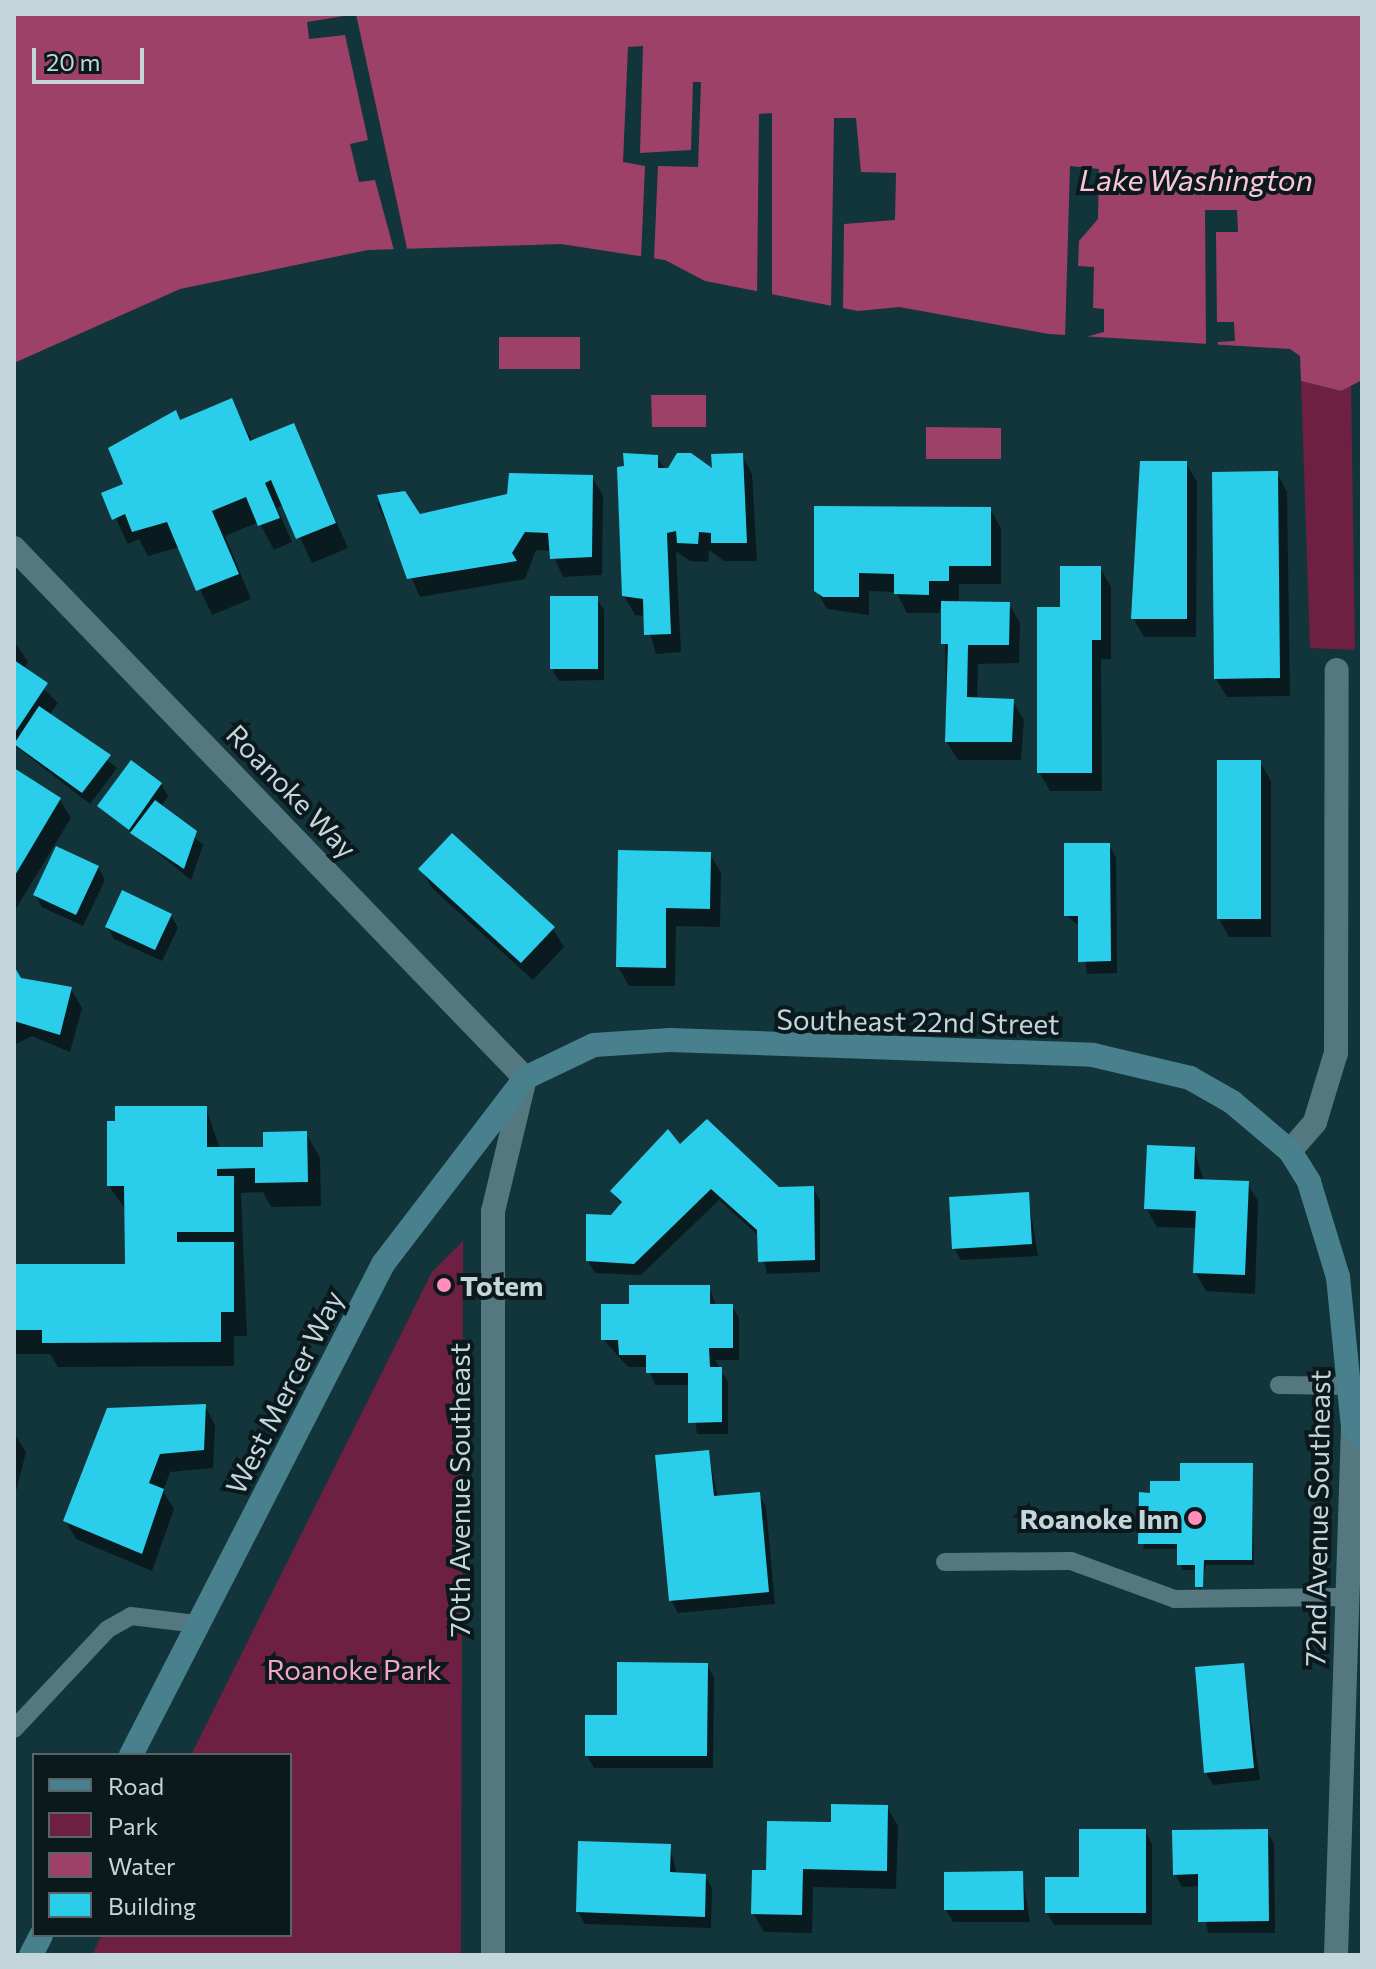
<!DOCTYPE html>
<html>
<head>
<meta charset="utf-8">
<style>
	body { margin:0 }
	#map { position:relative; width:1376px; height:1969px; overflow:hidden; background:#12343b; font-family:Commissioner,sans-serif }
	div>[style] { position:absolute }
	.green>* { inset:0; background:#6e2043 }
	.water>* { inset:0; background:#9e4168 }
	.pier>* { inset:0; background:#12343b }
	.shadow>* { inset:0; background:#0007 }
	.building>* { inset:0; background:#2bceea }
	.lane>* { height:18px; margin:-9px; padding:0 9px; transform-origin:9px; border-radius:9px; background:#55777f }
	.street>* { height:24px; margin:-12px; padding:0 12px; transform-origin:12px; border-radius:12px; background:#55777f }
	.secondary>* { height:24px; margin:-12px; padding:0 12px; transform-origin:12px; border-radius:12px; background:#48818d }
	.dots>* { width:22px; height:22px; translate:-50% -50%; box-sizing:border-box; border:4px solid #0b191c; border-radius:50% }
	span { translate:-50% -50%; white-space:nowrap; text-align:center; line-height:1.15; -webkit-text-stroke:8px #0b191c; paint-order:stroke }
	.street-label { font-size:28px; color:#c3d6da }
	.poi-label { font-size:28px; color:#c3d6da; font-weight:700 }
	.left { translate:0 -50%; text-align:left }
	.right { translate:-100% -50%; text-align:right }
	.park-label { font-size:28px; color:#f3a6c1 }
	.water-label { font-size:30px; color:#fac5d7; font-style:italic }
	.frame { position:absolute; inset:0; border:16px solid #c3d6da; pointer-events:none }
	.legend { position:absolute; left:32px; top:1753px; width:260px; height:184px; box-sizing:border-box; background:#0b191c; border:2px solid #556568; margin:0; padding:10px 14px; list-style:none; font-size:24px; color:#c3d6da }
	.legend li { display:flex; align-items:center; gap:16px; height:40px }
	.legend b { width:40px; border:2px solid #556568 }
	.scale { position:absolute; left:32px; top:48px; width:112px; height:36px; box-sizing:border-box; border:4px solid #c3d6da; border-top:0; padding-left:10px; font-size:24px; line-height:28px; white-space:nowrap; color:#c3d6da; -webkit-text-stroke:6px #0b191c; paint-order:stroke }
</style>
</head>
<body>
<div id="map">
	<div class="green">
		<div style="clip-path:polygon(1301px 381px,1341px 391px,1351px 382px,1355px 650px,1310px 648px)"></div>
		<div style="clip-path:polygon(463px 1241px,461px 1955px,92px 1955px,102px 1935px,290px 1935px,290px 1755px,191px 1755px,432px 1272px)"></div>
	</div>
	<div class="water">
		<div style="clip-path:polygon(14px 14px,1362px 14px,1362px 380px,1341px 391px,1301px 381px,1300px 356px,1290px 349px,1049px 334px,899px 307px,858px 311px,705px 281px,665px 260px,561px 244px,368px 250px,180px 289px,14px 363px)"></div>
		<div style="clip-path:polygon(499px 337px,580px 337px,580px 369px,499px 369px)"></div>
		<div style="clip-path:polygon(651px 395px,706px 395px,706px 427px,652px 427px)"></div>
		<div style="clip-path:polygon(926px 427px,1001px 428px,1001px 459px,926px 459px)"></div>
	</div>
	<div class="pier">
		<div style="clip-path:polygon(356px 14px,408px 253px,395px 254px,375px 180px,359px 182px,350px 144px,368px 140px,345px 35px,309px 39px,307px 22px)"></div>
		<div style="clip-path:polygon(643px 46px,640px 153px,691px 150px,693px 82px,701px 82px,698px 167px,658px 166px,654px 259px,641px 258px,645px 166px,623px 162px,628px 47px)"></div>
		<div style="clip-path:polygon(772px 113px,772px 297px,767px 297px,757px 295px,759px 114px)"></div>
		<div style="clip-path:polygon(834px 118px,856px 118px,861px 172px,896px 173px,895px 220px,844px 224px,843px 312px,831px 309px)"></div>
		<div style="clip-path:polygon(1070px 166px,1099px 169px,1098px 219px,1079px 241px,1078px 266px,1094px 267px,1093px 308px,1104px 309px,1104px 332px,1078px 339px,1065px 339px)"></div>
		<div style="clip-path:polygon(1205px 210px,1237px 210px,1238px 232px,1216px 232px,1217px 322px,1234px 322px,1235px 341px,1218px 342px,1217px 348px,1206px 348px)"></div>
	</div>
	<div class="shadow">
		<div style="clip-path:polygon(231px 400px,253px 442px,293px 425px,348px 548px,312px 563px,284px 504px,277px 508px,292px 542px,274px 550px,259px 522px,225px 536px,251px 599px,212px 615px,180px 547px,148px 556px,139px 539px,128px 544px,104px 494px,126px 485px,180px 422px)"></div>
		<div style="clip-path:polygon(742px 455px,752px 474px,757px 561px,724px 561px,709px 550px,708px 562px,690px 561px,676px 551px,681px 652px,656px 654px,645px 616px,635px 615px,624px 596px,657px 457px,665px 470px,714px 471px)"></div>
		<div style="clip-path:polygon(1186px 463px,1197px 482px,1196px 637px,1144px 637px,1133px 618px)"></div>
		<div style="clip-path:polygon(1277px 473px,1287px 492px,1290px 696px,1227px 697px,1216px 679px)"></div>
		<div style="clip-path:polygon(592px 477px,603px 496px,602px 575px,563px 577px,551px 551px,536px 550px,525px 579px,420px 597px,377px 503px,398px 491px,422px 516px)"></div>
		<div style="clip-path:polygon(990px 509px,1001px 528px,1001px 584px,959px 584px,959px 603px,1009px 604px,1020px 623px,1019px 663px,978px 664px,977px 700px,1013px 701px,1024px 720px,1021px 760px,958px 760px,947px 742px,944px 599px,939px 613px,907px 613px,896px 592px,869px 591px,869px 615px,827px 609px,816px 590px)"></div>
		<div style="clip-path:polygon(1100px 568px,1111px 587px,1111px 659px,1101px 659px,1102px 791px,1050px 791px,1039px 772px,1062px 609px)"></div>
		<div style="clip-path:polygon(596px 598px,604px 610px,604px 680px,559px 681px,552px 669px)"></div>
		<div style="clip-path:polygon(14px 641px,28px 662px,24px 669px,58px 703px,49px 715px,117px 768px,90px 804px,14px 745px)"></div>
		<div style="clip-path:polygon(1260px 762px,1271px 781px,1271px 937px,1229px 937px,1219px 919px)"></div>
		<div style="clip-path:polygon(14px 770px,60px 800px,71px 818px,15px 910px)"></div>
		<div style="clip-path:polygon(161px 784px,168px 796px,161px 807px,203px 845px,191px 880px,100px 806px)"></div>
		<div style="clip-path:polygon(1109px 845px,1116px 858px,1117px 973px,1087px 974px,1080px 927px,1066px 915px)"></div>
		<div style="clip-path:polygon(620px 852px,710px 854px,721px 873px,720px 927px,676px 926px,675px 986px,629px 986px,618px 967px)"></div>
		<div style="clip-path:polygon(98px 867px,105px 880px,83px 926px,42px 907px,35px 895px)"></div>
		<div style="clip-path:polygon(421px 869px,553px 929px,564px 947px,533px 980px,432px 888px)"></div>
		<div style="clip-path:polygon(171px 915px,178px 928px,162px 961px,114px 939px,107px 927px)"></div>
		<div style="clip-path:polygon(14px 970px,20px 980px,71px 989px,82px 1008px,70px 1052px,32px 1036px,14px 1045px)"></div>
		<div style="clip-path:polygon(206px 1108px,220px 1149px,266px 1149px,306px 1133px,320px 1158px,321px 1206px,271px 1207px,263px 1192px,241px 1193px,247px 1336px,234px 1336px,234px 1366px,58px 1367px,50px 1354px,14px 1354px,14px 1266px,127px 1266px,126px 1210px,109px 1186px)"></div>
		<div style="clip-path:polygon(680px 1147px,779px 1189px,813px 1188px,820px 1200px,820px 1272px,767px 1274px,759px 1236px,719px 1200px,641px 1275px,595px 1273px,588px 1261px,622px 1206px,612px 1192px)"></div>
		<div style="clip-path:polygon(1194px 1149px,1204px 1181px,1247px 1183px,1258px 1201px,1255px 1294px,1206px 1291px,1195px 1272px,1197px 1228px,1157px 1227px,1146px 1208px)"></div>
		<div style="clip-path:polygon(1028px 1195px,1038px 1256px,961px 1260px,954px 1248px)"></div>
		<div style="clip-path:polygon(709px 1287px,716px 1306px,732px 1306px,739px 1318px,739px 1360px,715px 1360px,728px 1382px,728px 1434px,697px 1434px,690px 1385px,655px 1385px,648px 1367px,628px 1367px,603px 1339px,631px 1306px)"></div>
		<div style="clip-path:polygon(205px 1406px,215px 1425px,213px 1468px,170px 1472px,163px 1491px,174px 1509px,152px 1571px,76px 1539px,65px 1520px)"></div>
		<div style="clip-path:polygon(14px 1433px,26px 1452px,16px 1491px,14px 1490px)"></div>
		<div style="clip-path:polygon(708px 1452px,718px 1498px,759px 1495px,766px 1507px,775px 1604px,678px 1613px,671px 1600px)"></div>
		<div style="clip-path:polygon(1252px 1465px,1254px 1565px,1206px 1565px,1200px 1592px,1197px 1570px,1182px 1570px,1179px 1549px,1143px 1549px,1152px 1495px)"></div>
		<div style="clip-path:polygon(707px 1665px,714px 1677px,713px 1768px,594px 1768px,587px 1755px,619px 1717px)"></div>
		<div style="clip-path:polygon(1243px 1665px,1260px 1780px,1213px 1785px,1206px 1773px)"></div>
		<div style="clip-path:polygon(887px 1807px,898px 1826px,896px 1889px,813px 1887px,812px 1933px,764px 1932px,753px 1913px,833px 1824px)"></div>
		<div style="clip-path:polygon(1145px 1831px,1152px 1844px,1152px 1925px,1054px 1925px,1047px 1912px)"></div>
		<div style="clip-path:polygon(1267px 1831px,1274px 1844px,1275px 1933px,1208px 1933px,1200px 1886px,1182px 1887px,1175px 1874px)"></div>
		<div style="clip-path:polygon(670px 1846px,677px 1875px,705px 1876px,712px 1888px,711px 1928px,585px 1924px,578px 1912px)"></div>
		<div style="clip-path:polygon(1022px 1873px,1030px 1922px,953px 1922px,946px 1910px)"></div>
	</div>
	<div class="building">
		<div style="clip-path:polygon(232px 398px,250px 441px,294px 423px,336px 523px,296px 539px,271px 480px,265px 483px,280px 518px,258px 526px,246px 497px,212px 511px,239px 574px,196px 591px,167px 522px,132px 532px,125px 514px,112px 520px,101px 493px,123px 484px,108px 448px,176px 410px,180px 420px)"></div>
		<div style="clip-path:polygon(623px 453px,658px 455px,658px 468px,668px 468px,677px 453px,691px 453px,712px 468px,711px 454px,743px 453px,747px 543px,711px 543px,711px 533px,699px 532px,698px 544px,677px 543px,676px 531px,667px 533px,671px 634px,644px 635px,643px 599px,622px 596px,617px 467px,624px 466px)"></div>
		<div style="clip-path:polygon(1140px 461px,1187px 461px,1187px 619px,1131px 619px)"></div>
		<div style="clip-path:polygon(1278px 471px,1280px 678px,1214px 679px,1212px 472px)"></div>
		<div style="clip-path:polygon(509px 473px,593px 475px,592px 557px,550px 559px,548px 533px,525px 532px,512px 553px,517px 561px,407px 579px,377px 495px,405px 491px,420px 514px,507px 494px)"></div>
		<div style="clip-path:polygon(814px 506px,991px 507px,991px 566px,949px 566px,949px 581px,929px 581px,929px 595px,894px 594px,894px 574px,859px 573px,859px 597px,823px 597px,814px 591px)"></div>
		<div style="clip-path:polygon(1060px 566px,1101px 566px,1101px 640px,1092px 640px,1092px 773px,1037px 773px,1037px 607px,1060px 607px)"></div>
		<div style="clip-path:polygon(550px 596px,598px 596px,598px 669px,550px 669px)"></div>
		<div style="clip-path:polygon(941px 601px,1010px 602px,1009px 645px,968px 645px,967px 697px,1014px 699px,1012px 742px,945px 742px,948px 644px,941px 644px)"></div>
		<div style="clip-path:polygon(14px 660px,48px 683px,14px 734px)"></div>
		<div style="clip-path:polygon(39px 706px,111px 755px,82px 793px,14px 744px)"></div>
		<div style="clip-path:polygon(131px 760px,162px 783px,129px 830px,97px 806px)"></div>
		<div style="clip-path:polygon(1217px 760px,1261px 760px,1261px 919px,1217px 919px)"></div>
		<div style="clip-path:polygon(14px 768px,61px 798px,14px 877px)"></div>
		<div style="clip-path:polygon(155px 800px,197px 831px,184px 869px,130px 833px)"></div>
		<div style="clip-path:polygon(452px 833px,555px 927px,521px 963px,418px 869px)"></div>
		<div style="clip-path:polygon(1064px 843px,1110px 843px,1111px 961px,1078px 962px,1078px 916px,1064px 916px)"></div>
		<div style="clip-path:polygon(56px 846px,99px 866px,76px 915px,33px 895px)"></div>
		<div style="clip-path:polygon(618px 850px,711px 852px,710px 909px,666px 908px,666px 968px,616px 967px)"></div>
		<div style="clip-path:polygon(122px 890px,172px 914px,155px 950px,105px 927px)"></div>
		<div style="clip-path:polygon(14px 966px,21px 978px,72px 987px,60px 1035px,14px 1021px)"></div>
		<div style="clip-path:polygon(115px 1106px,207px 1106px,207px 1147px,263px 1147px,263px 1132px,307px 1131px,308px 1182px,255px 1183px,255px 1168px,217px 1169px,217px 1176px,234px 1176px,234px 1232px,177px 1232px,177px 1242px,234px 1242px,234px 1312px,221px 1312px,221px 1342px,42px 1343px,42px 1330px,14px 1330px,14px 1264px,125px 1264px,124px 1186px,107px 1186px,107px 1121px,115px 1121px)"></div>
		<div style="clip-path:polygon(707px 1119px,779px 1187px,814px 1186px,815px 1260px,758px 1262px,757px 1230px,711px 1189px,634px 1264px,586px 1261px,586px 1214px,611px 1215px,622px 1202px,610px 1191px,668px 1129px,680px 1144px)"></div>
		<div style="clip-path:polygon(1147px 1145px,1195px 1147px,1194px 1179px,1249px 1181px,1245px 1275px,1193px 1273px,1196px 1211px,1144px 1209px)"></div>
		<div style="clip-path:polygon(1029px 1192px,1032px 1244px,952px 1249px,949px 1197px)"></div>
		<div style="clip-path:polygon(629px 1285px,710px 1285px,710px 1304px,733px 1304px,733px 1348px,709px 1348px,710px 1367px,722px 1367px,722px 1422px,688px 1423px,688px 1373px,646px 1373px,646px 1355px,619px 1355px,618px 1340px,601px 1340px,601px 1304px,629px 1304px)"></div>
		<div style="clip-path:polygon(206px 1404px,204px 1450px,160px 1454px,149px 1483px,164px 1489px,142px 1554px,63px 1521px,107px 1408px)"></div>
		<div style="clip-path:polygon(709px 1450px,714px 1496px,760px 1492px,769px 1592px,669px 1601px,655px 1455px)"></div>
		<div style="clip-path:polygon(1180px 1463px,1253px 1463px,1252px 1560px,1204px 1560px,1203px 1587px,1195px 1587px,1195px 1565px,1177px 1565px,1177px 1544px,1138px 1544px,1139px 1492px,1150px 1493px,1150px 1481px,1180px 1481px)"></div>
		<div style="clip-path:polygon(617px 1662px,708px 1663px,707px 1756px,585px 1756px,585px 1715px,617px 1715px)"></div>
		<div style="clip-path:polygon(1244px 1663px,1254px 1768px,1204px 1773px,1195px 1667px)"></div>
		<div style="clip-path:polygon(831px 1804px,888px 1805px,887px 1871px,803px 1869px,802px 1915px,751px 1914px,752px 1870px,766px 1870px,767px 1821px,831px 1822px)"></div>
		<div style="clip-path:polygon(1079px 1829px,1146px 1829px,1146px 1913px,1045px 1913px,1045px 1877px,1079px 1877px)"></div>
		<div style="clip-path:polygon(1268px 1829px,1269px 1921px,1198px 1922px,1198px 1874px,1173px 1875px,1172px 1830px)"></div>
		<div style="clip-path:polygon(578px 1841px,671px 1844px,670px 1872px,706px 1874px,705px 1917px,576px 1912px)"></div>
		<div style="clip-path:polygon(1023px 1871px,1024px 1910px,944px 1910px,944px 1872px)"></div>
	</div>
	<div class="lane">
		<div style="left:1279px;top:1385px;width:72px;rotate:0.8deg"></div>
		<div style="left:945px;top:1562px;width:126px;rotate:-0.5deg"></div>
		<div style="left:1071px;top:1561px;width:111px;rotate:20.1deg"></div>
		<div style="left:1175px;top:1599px;width:172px;rotate:-0.7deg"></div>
		<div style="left:14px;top:1729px;width:137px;rotate:-46.8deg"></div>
		<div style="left:108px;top:1629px;width:26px;rotate:-29deg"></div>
		<div style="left:131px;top:1616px;width:65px;rotate:7deg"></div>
	</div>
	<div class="street">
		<div style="left:14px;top:548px;width:736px;rotate:46.05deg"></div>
		<div style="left:525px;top:1078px;width:137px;rotate:103.5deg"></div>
		<div style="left:493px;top:1211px;width:744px;rotate:90deg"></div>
		<div style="left:1290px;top:1151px;width:38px;rotate:-49deg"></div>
		<div style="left:1315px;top:1122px;width:72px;rotate:-73.1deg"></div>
		<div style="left:1336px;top:1053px;width:383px;rotate:-89.9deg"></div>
		<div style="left:1336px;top:1955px;width:529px;rotate:-88.16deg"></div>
	</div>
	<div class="secondary">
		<div style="left:131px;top:1755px;width:552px;rotate:-62.83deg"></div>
		<div style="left:383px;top:1264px;width:234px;rotate:-52.6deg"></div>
		<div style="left:525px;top:1078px;width:76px;rotate:-25.6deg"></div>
		<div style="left:594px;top:1045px;width:76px;rotate:-3.8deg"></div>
		<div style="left:670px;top:1040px;width:423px;rotate:2deg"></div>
		<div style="left:1093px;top:1055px;width:100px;rotate:13.3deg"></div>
		<div style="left:1190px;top:1078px;width:48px;rotate:29.7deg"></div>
		<div style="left:1232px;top:1102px;width:76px;rotate:40.2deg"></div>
		<div style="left:1290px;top:1151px;width:36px;rotate:58deg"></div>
		<div style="left:1309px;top:1182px;width:99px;rotate:73deg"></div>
		<div style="left:1338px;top:1277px;width:150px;rotate:84.3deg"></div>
		<div style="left:1353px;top:1426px;width:14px;rotate:51deg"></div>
		<div style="left:31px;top:1955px;width:22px;rotate:-63deg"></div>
	</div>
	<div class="dots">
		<div style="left:444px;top:1285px;background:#ff8eb9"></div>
		<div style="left:1195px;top:1518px;background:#ff8eb9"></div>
	</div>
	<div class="street-label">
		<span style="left:292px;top:791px;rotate:46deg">Roanoke Way</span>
		<span style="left:918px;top:1021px;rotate:1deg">Southeast 22nd Street</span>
		<span style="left:284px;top:1392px;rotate:-63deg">West Mercer Way</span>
		<span style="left:459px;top:1490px;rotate:-90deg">70th Avenue Southeast</span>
		<span style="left:1317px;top:1518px;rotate:-89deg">72nd Avenue Southeast</span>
	</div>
	<div class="poi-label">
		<span class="left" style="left:460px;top:1285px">Totem</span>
		<span class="right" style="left:1179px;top:1518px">Roanoke Inn</span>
	</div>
	<div class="park-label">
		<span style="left:354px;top:1669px">Roanoke Park</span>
	</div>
	<div class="water-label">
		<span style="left:1196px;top:179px">Lake Washington</span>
	</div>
	<div class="frame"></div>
	<ul class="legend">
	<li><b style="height:10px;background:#48818d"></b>Road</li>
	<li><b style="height:22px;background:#6e2043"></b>Park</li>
	<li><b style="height:22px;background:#9e4168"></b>Water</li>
	<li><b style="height:22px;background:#2bceea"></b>Building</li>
	</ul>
	<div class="scale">20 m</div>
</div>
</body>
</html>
